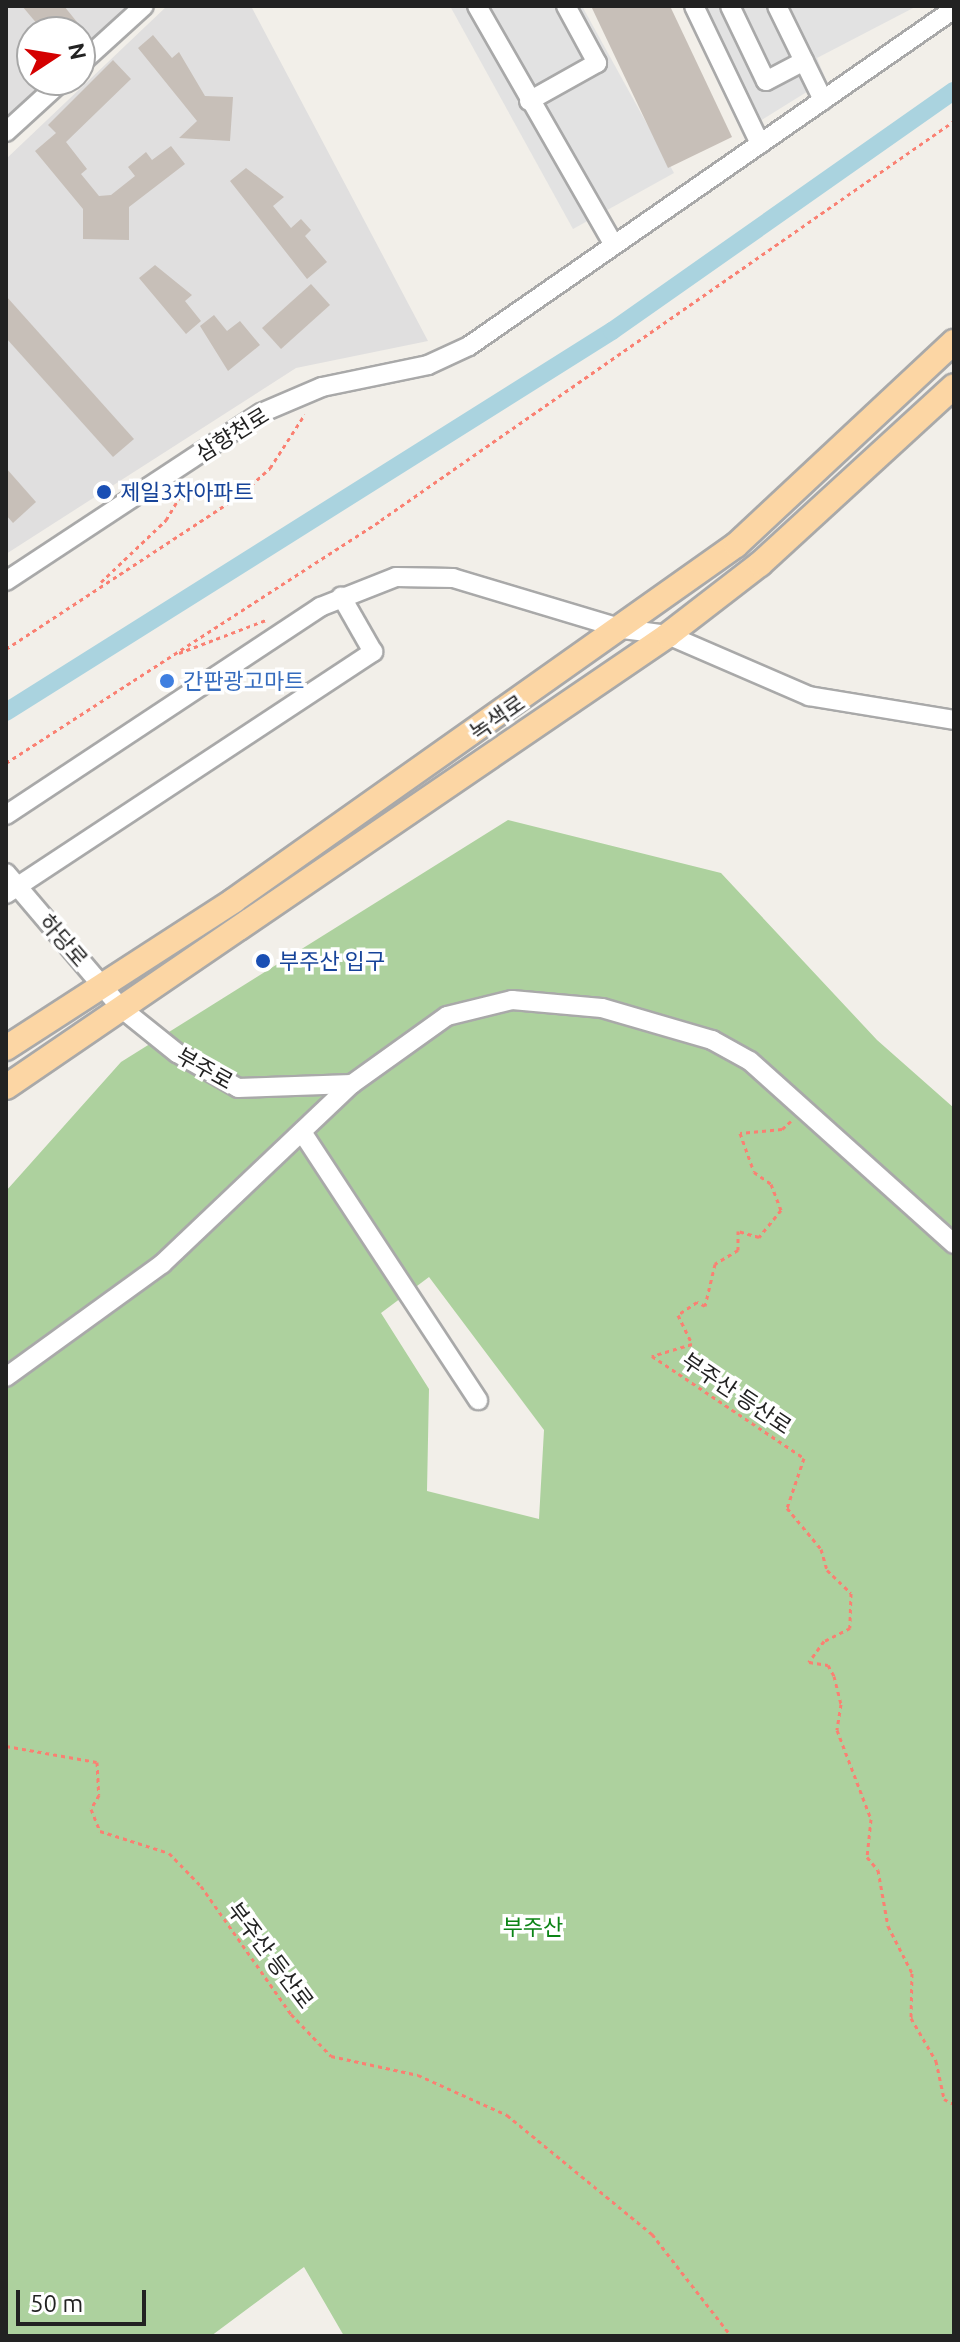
<!DOCTYPE html>
<html>
<head>
<meta charset="utf-8">
<style>
	body { margin:0 }
	#map { position:relative; width:960px; height:2342px; overflow:hidden; background:#f2efe9; font-family:Ubuntu,"Noto Sans KR",sans-serif }
	div>[style] { position:absolute }
	.residential>* { inset:0; background:#e0dfdf }
	.forest>* { inset:0; background:#add19e }
	.parking>* { inset:0; background:#e2e2e2 }
	.canal>* { height:18px; margin:-9px; padding:0 9px; transform-origin:9px; border-radius:9px; background:#aad3df }
	.building>* { inset:0; background:#c7bfb8 }
	.path>* { height:3px; margin-top:-1.5px; transform-origin:0; background:repeating-linear-gradient(90deg,#fa8072 0 4px,transparent 0 8px) }
	.roads { filter:drop-shadow(2px 0 #a9a9a9) drop-shadow(-2px 0 #a9a9a9) drop-shadow(0 2px #a9a9a9) drop-shadow(0 -2px #a9a9a9) }
	.minor>* { height:18px; margin:-9px; padding:0 9px; transform-origin:9px; border-radius:9px; background:#fff }
	.major>* { height:24px; margin:-12px; padding:0 12px; transform-origin:12px; border-radius:12px; background:#fcd6a4 }
	.dots>* { width:22px; height:22px; translate:-50% -50%; box-sizing:border-box; border:4px solid #fff; border-radius:50% }
	span { translate:-50% -50%; white-space:nowrap; text-align:center; line-height:1.15; -webkit-text-stroke:7px #fff; paint-order:stroke }
	.street-label { font-size:22px; color:#222 }
	.transit-label { font-size:22px; color:#164399 }
	.left { translate:0 -50%; text-align:left }
	.shop-label { font-size:22px; color:#366cbe }
	.park-label { font-size:22px; color:#0c8416 }
	.frame { position:absolute; inset:0; border:8px solid #222; pointer-events:none }
	.north { position:absolute; left:16px; top:16px; width:80px; height:80px; box-sizing:border-box; background:#fff; border:2px solid #a7a7a7; border-radius:50%; rotate:78deg; font-size:22px; font-weight:700; line-height:32px; text-align:center; color:#222 }
	.north::after { content:''; display:block; margin:auto; width:28px; height:36px; background:#d40000; clip-path:polygon(50% 0,100% 100%,50% 72%,0 100%) }
	.scale { position:absolute; left:16px; top:2290px; width:130px; height:36px; box-sizing:border-box; border:4px solid #222; border-top:0; padding-left:10px; font-size:24px; line-height:28px; white-space:nowrap; color:#222; -webkit-text-stroke:6px #fff; paint-order:stroke }
</style>
</head>
<body>
<div id="map">
	<div class="residential">
		<div style="clip-path:polygon(6px 6px,137px 6px,80px 57px,80px 32px,32px 32px,32px 80px,54px 80px,6px 121px)"></div>
		<div style="clip-path:polygon(167px 6px,251px 6px,428px 341px,296px 368px,6px 554px,6px 159px)"></div>
	</div>
	<div class="forest">
		<div style="clip-path:polygon(evenodd,508px 820px,721px 873px,877px 1040px,954px 1108px,954px 2336px,344px 2336px,304px 2267px,211px 2336px,6px 2336px,6px 1191px,121px 1062px,508px 820px,429px 1277px,544px 1430px,539px 1519px,427px 1491px,429px 1389px,381px 1313px,429px 1277px)"></div>
	</div>
	<div class="parking">
		<div style="clip-path:polygon(450px 6px,582px 6px,674px 173px,573px 229px)"></div>
		<div style="clip-path:polygon(703px 6px,917px 6px,817px 58px,826px 80px,760px 121px)"></div>
	</div>
	<div class="canal">
		<div style="left:6px;top:712px;width:716px;rotate:-32.16deg"></div>
		<div style="left:612px;top:331px;width:418px;rotate:-35.1deg"></div>
	</div>
	<div class="building">
		<div style="clip-path:polygon(22px 6px,64px 6px,77px 22px,65px 32px,44px 32px)"></div>
		<div style="clip-path:polygon(591px 6px,670px 6px,732px 137px,668px 168px)"></div>
		<div style="clip-path:polygon(153px 35px,172px 58px,179px 52px,205px 96px,233px 97px,230px 141px,179px 138px,197px 121px,138px 48px)"></div>
		<div style="clip-path:polygon(113px 60px,131px 79px,66px 142px,87px 169px,81px 174px,99px 196px,111px 195px,135px 176px,128px 167px,146px 152px,152px 160px,171px 146px,185px 164px,129px 207px,129px 240px,83px 239px,83px 209px,35px 151px,56px 133px,48px 125px)"></div>
		<div style="clip-path:polygon(246px 168px,284px 197px,273px 206px,291px 228px,301px 219px,311px 230px,305px 236px,327px 262px,307px 279px,230px 181px)"></div>
		<div style="clip-path:polygon(155px 265px,192px 295px,185px 301px,201px 321px,186px 334px,139px 278px)"></div>
		<div style="clip-path:polygon(311px 284px,330px 305px,281px 349px,262px 328px)"></div>
		<div style="clip-path:polygon(6px 296px,134px 439px,113px 457px,6px 338px)"></div>
		<div style="clip-path:polygon(214px 315px,227px 331px,240px 321px,260px 345px,228px 371px,200px 326px)"></div>
		<div style="clip-path:polygon(6px 468px,36px 502px,13px 523px,6px 515px)"></div>
	</div>
	<div class="path">
		<div style="left:101px;top:582px;width:90px;rotate:-43.6deg"></div>
		<div style="left:166px;top:520px;width:43px;rotate:-59.3deg"></div>
		<div style="left:6px;top:649px;width:279px;rotate:-33.3deg"></div>
		<div style="left:239px;top:496px;width:42px;rotate:-42.1deg"></div>
		<div style="left:270px;top:468px;width:64px;rotate:-57.1deg"></div>
		<div style="left:179px;top:653px;width:93px;rotate:-20.8deg"></div>
		<div style="left:6px;top:763px;width:447px;rotate:-32.9deg"></div>
		<div style="left:381px;top:520px;width:698px;rotate:-34.85deg"></div>
		<div style="left:791px;top:1121px;width:12px;rotate:138deg"></div>
		<div style="left:782px;top:1129px;width:42px;rotate:174.6deg"></div>
		<div style="left:740px;top:1133px;width:41px;rotate:70.3deg"></div>
		<div style="left:754px;top:1172px;width:21px;rotate:35deg"></div>
		<div style="left:771px;top:1184px;width:28px;rotate:69deg"></div>
		<div style="left:781px;top:1210px;width:35px;rotate:129deg"></div>
		<div style="left:759px;top:1237px;width:22px;rotate:-164deg"></div>
		<div style="left:738px;top:1231px;width:19px;rotate:90deg"></div>
		<div style="left:738px;top:1250px;width:27px;rotate:149deg"></div>
		<div style="left:715px;top:1264px;width:43px;rotate:103.4deg"></div>
		<div style="left:705px;top:1306px;width:9px;rotate:-153deg"></div>
		<div style="left:697px;top:1302px;width:23px;rotate:146deg"></div>
		<div style="left:678px;top:1315px;width:32px;rotate:64deg"></div>
		<div style="left:692px;top:1344px;width:42px;rotate:163.3deg"></div>
		<div style="left:652px;top:1356px;width:183px;rotate:33.9deg"></div>
		<div style="left:804px;top:1458px;width:53px;rotate:108.8deg"></div>
		<div style="left:787px;top:1508px;width:53px;rotate:50.3deg"></div>
		<div style="left:821px;top:1549px;width:22px;rotate:74deg"></div>
		<div style="left:827px;top:1570px;width:33px;rotate:44deg"></div>
		<div style="left:851px;top:1593px;width:35px;rotate:92deg"></div>
		<div style="left:850px;top:1628px;width:29px;rotate:153deg"></div>
		<div style="left:824px;top:1641px;width:26px;rotate:126deg"></div>
		<div style="left:809px;top:1662px;width:19px;rotate:9deg"></div>
		<div style="left:828px;top:1665px;width:13px;rotate:61deg"></div>
		<div style="left:834px;top:1676px;width:29px;rotate:76deg"></div>
		<div style="left:841px;top:1704px;width:26px;rotate:99deg"></div>
		<div style="left:837px;top:1730px;width:95px;rotate:69.1deg"></div>
		<div style="left:871px;top:1819px;width:38px;rotate:96deg"></div>
		<div style="left:867px;top:1857px;width:17px;rotate:50deg"></div>
		<div style="left:878px;top:1870px;width:57px;rotate:79.9deg"></div>
		<div style="left:888px;top:1926px;width:53px;rotate:62.9deg"></div>
		<div style="left:912px;top:1973px;width:45px;rotate:91.3deg"></div>
		<div style="left:911px;top:2018px;width:50px;rotate:59.8deg"></div>
		<div style="left:936px;top:2061px;width:39px;rotate:78deg"></div>
		<div style="left:944px;top:2099px;width:11px;rotate:27deg"></div>
		<div style="left:6px;top:1746px;width:92px;rotate:10deg"></div>
		<div style="left:97px;top:1762px;width:33px;rotate:87deg"></div>
		<div style="left:99px;top:1795px;width:16px;rotate:120deg"></div>
		<div style="left:91px;top:1809px;width:24px;rotate:68deg"></div>
		<div style="left:100px;top:1831px;width:72px;rotate:17.7deg"></div>
		<div style="left:169px;top:1853px;width:46px;rotate:45.9deg"></div>
		<div style="left:201px;top:1886px;width:156px;rotate:54.9deg"></div>
		<div style="left:291px;top:2014px;width:58px;rotate:46.4deg"></div>
		<div style="left:331px;top:2056px;width:89px;rotate:12.3deg"></div>
		<div style="left:418px;top:2075px;width:98px;rotate:24.2deg"></div>
		<div style="left:507px;top:2115px;width:188px;rotate:39.4deg"></div>
		<div style="left:652px;top:2234px;width:129px;rotate:52.2deg"></div>
		<div style="left:947px;top:2336px;width:7px;rotate:-16deg"></div>
	</div>
	<div class="roads">
		<div class="minor">
			<div style="left:477px;top:6px;width:272px;rotate:60.2deg"></div>
			<div style="left:694px;top:6px;width:153px;rotate:64.4deg"></div>
			<div style="left:730px;top:6px;width:83px;rotate:64.4deg"></div>
			<div style="left:766px;top:81px;width:43px;rotate:-27.8deg"></div>
			<div style="left:777px;top:6px;width:105px;rotate:63.9deg"></div>
			<div style="left:80px;top:64px;width:86px;rotate:-42.2deg"></div>
			<div style="left:529px;top:101px;width:78px;rotate:-29.2deg"></div>
			<div style="left:597px;top:63px;width:65px;rotate:-118.5deg"></div>
			<div style="left:6px;top:132px;width:77px;rotate:-42.4deg"></div>
			<div style="left:6px;top:581px;width:305px;rotate:-33.4deg"></div>
			<div style="left:261px;top:413px;width:66px;rotate:-23.1deg"></div>
			<div style="left:322px;top:387px;width:108px;rotate:-11.7deg"></div>
			<div style="left:428px;top:365px;width:45px;rotate:-24.9deg"></div>
			<div style="left:469px;top:346px;width:591px;rotate:-34.79deg"></div>
			<div style="left:6px;top:815px;width:377px;rotate:-33.5deg"></div>
			<div style="left:320px;top:607px;width:82px;rotate:-21.5deg"></div>
			<div style="left:396px;top:577px;width:57px;rotate:1deg"></div>
			<div style="left:453px;top:578px;width:177px;rotate:16.7deg"></div>
			<div style="left:623px;top:629px;width:45px;rotate:7.6deg"></div>
			<div style="left:668px;top:635px;width:154px;rotate:23.4deg"></div>
			<div style="left:809px;top:696px;width:147px;rotate:9.4deg"></div>
			<div style="left:6px;top:873px;width:177px;rotate:49.6deg"></div>
			<div style="left:121px;top:1008px;width:72px;rotate:38.8deg"></div>
			<div style="left:177px;top:1053px;width:70px;rotate:29.8deg"></div>
			<div style="left:238px;top:1088px;width:114px;rotate:-2deg"></div>
			<div style="left:6px;top:894px;width:440px;rotate:-33.4deg"></div>
			<div style="left:373px;top:652px;width:64px;rotate:-119.7deg"></div>
			<div style="left:302px;top:1132px;width:321px;rotate:56.7deg"></div>
			<div style="left:6px;top:1377px;width:193px;rotate:-35.9deg"></div>
			<div style="left:162px;top:1264px;width:262px;rotate:-43.5deg"></div>
			<div style="left:352px;top:1084px;width:117px;rotate:-35.6deg"></div>
			<div style="left:447px;top:1016px;width:67px;rotate:-13.8deg"></div>
			<div style="left:512px;top:1000px;width:90px;rotate:5.1deg"></div>
			<div style="left:602px;top:1008px;width:115px;rotate:16.2deg"></div>
			<div style="left:712px;top:1040px;width:43px;rotate:28.9deg"></div>
			<div style="left:750px;top:1061px;width:274px;rotate:41.9deg"></div>
		</div>
		<div class="major">
			<div style="left:6px;top:1048px;width:270px;rotate:-32.9deg"></div>
			<div style="left:233px;top:901px;width:616px;rotate:-35.29deg"></div>
			<div style="left:736px;top:545px;width:298px;rotate:-43deg"></div>
			<div style="left:6px;top:1087px;width:802px;rotate:-34.32deg"></div>
			<div style="left:668px;top:635px;width:116px;rotate:-37.7deg"></div>
			<div style="left:760px;top:564px;width:263px;rotate:-42.5deg"></div>
		</div>
	</div>
	<div class="dots">
		<div style="left:104px;top:492px;background:#1a4fb4"></div>
		<div style="left:167px;top:681px;background:#3f7fe0"></div>
		<div style="left:263px;top:961px;background:#1a4fb4"></div>
	</div>
	<div class="street-label">
		<span style="left:232px;top:434px;rotate:-32deg">삼향천로</span>
		<span style="left:497px;top:717px;rotate:-35deg">녹색로</span>
		<span style="left:64px;top:940px;rotate:49deg">하당로</span>
		<span style="left:205px;top:1068px;rotate:29deg">부주로</span>
		<span style="left:737px;top:1393px;rotate:34deg">부주산 등산로</span>
		<span style="left:271px;top:1955px;rotate:53deg">부주산 등산로</span>
	</div>
	<div class="transit-label">
		<span class="left" style="left:120px;top:492px">제일3차아파트</span>
		<span class="left" style="left:279px;top:961px">부주산 입구</span>
	</div>
	<div class="shop-label">
		<span class="left" style="left:183px;top:681px">간판광고마트</span>
	</div>
	<div class="park-label">
		<span style="left:533px;top:1927px">부주산</span>
	</div>
	<div class="frame"></div>
	<div class="north">N</div>
	<div class="scale">50 m</div>
</div>
</body>
</html>
